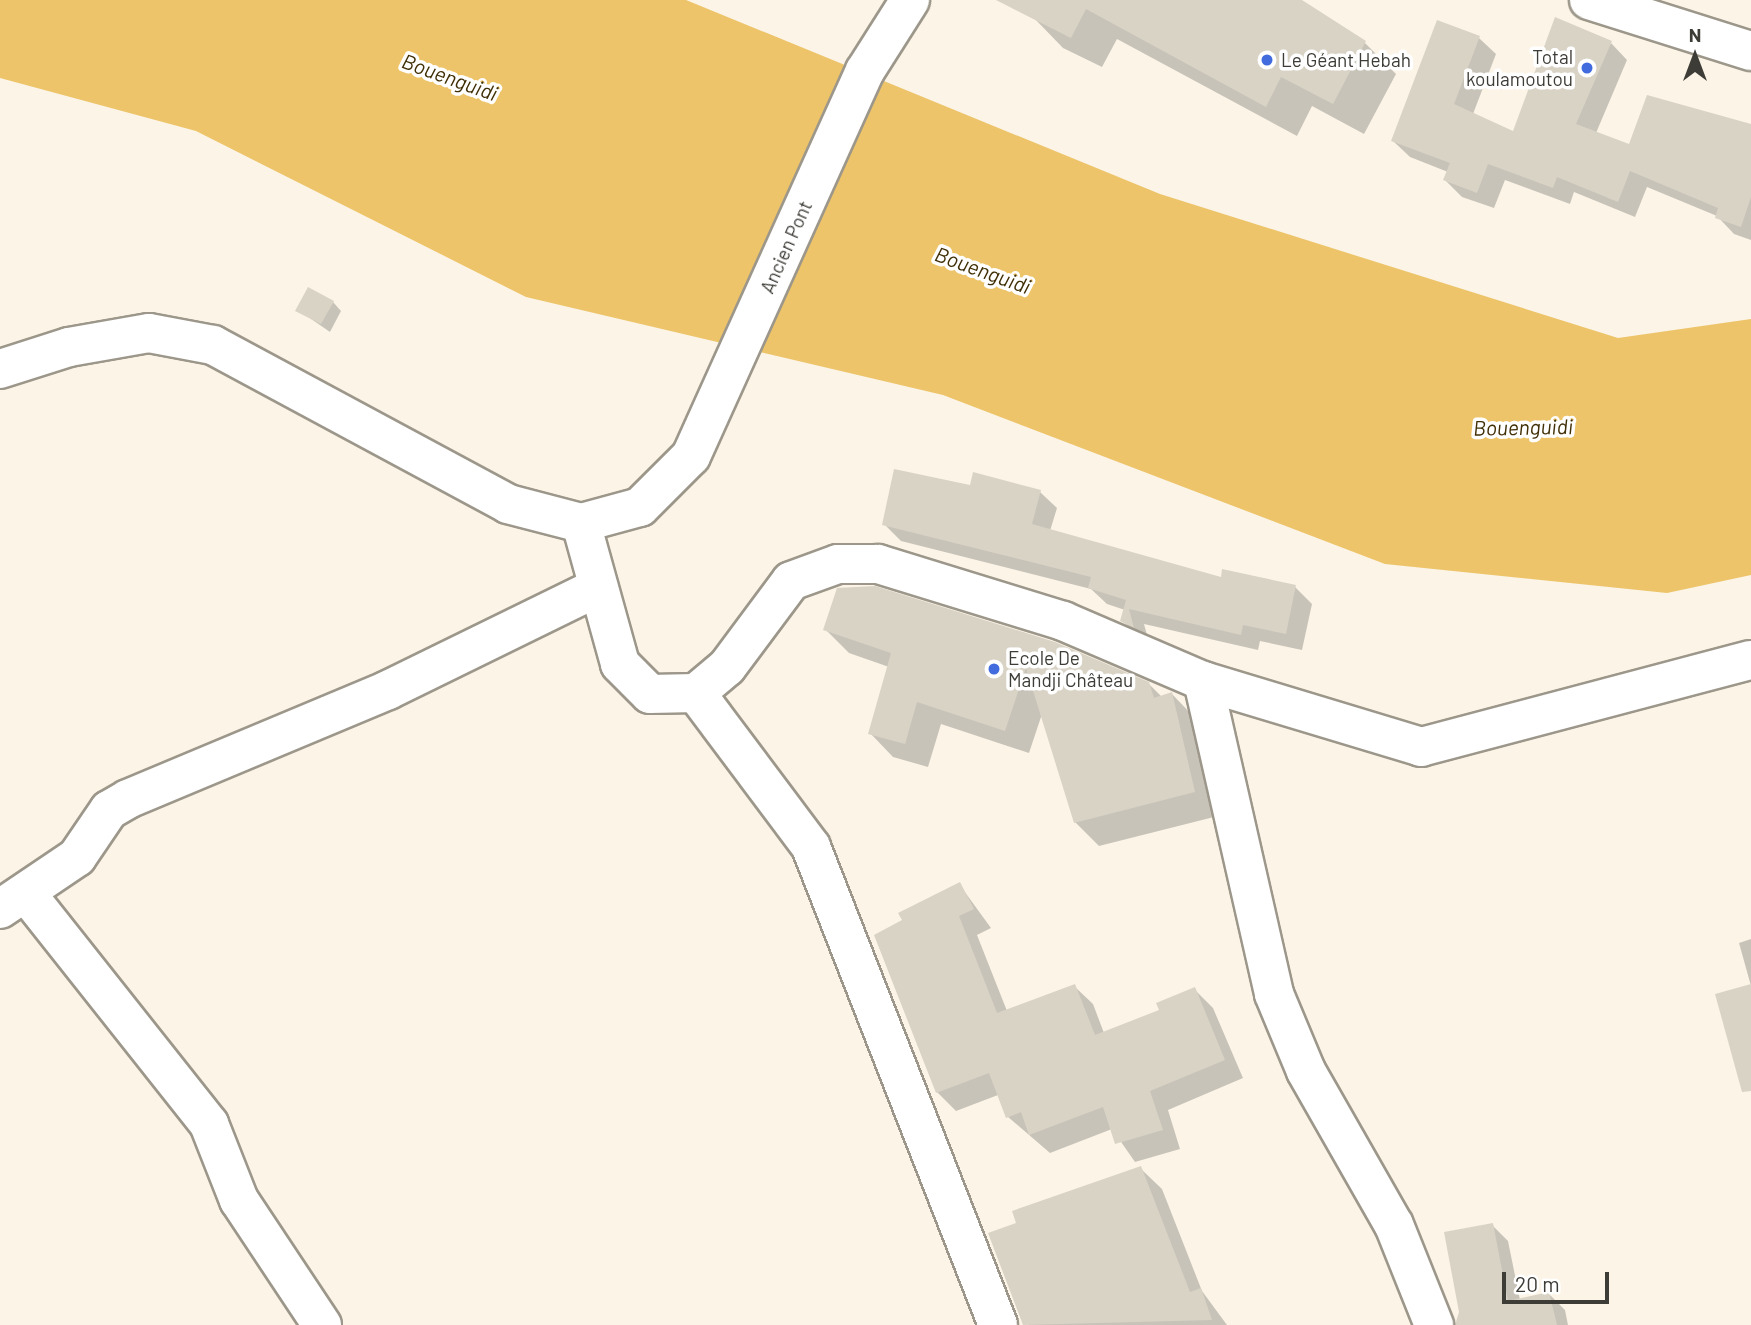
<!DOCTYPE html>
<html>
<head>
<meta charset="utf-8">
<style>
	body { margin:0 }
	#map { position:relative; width:1751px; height:1325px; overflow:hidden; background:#fbf4e7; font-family:Barlow,sans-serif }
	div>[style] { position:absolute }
	.water>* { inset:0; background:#edc469 }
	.shadow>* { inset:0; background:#0003 }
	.building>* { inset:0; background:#d9d3c6 }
	.roads { filter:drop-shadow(2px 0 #9c978a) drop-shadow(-2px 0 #9c978a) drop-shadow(0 2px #9c978a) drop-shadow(0 -2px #9c978a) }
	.minor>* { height:38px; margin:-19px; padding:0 19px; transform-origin:19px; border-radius:19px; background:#fff }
	.tertiary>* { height:38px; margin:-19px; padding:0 19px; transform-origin:19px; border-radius:19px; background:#fff }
	.secondary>* { height:38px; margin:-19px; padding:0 19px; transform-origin:19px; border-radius:19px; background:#fff }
	.primary>* { height:38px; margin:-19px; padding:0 19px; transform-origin:19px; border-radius:19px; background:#fff }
	.dots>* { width:19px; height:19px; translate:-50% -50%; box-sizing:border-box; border:4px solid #fff; border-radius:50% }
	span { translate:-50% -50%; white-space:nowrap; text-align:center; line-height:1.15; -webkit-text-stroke:7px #fff; paint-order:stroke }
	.poi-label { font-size:19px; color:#3e3c37 }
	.right { translate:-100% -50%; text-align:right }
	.left { translate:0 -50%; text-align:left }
	.street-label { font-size:19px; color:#3e3c37 }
	.water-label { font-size:21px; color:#413007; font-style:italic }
	.north { position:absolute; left:1660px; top:21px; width:70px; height:70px; -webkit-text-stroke:5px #fff; paint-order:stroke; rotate:0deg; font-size:19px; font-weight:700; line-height:28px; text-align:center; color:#3e3c37 }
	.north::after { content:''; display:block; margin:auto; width:24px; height:32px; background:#3e3c37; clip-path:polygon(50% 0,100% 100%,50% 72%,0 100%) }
	.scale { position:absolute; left:1502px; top:1272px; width:107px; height:32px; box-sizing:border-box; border:4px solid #3e3c37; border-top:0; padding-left:9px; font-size:21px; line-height:24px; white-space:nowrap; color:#3e3c37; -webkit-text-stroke:5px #fff; paint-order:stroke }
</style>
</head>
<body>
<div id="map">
	<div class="water">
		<div style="clip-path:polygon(0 0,686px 0,1160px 194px,1618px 338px,1751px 319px,1751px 575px,1667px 593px,1385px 564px,943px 395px,526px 297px,196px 131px,0 78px)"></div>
	</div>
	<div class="shadow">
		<div style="clip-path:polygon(1042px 0,1298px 0,1365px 43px,1396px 74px,1364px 134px,1312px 106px,1297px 136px,1117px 39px,1102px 67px,1063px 48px,1033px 17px)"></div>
		<div style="clip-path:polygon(1479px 38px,1496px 54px,1473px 114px,1514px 133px,1611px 43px,1627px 60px,1596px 133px,1630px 146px,1751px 125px,1751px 240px,1734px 234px,1717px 216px,1647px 187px,1635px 217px,1574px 192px,1570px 204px,1505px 180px,1494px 208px,1462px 197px,1445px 180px,1448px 172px,1410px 157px,1393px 141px)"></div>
		<div style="clip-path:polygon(333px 302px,341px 311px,330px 332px,298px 310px)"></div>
		<div style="clip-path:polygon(971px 487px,1040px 492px,1057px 508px,1050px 531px,1222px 579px,1295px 587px,1312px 604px,1302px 650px,1260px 641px,1258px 650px,1144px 624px,1149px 642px,1122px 621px,1125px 610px,1107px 604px,1091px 589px,901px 541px,884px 524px)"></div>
		<div style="clip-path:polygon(825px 629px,1148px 683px,1162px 697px,1172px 694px,1195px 718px,1218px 816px,1099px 846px,1075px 822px,1042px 714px,1029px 753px,941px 724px,928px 767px,893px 757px,870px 733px,889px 667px,849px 653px)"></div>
		<div style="clip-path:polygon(959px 884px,991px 928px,977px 935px,1007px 1011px,1074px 986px,1093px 1004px,1104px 1033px,1161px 1011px,1194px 989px,1213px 1008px,1243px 1078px,1168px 1110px,1180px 1149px,1135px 1162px,1112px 1129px,1050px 1153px,1008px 1117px,998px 1095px,956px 1111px,937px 1092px,904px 921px)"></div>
		<div style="clip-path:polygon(1751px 939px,1751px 1072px,1751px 986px,1739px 943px)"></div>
		<div style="clip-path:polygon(1140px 1168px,1162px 1189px,1202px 1291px,1227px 1325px,1029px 1325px,1023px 1318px,1018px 1224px)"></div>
		<div style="clip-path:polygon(1492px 1225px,1508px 1241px,1520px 1300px,1548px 1293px,1565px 1310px,1568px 1325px,1474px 1325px)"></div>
	</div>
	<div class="building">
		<div style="clip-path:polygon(996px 0,1302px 0,1366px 41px,1333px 104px,1281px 77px,1266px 107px,1086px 9px,1071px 38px)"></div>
		<div style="clip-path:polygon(1555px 17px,1612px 41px,1576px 124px,1629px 144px,1647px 95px,1751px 124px,1751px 197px,1741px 227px,1715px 218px,1718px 208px,1630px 171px,1618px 202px,1557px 177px,1553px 188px,1488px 164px,1477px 193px,1443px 180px,1450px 163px,1391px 141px,1437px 20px,1480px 36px,1454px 104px,1513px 131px)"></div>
		<div style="clip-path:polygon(308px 287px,334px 301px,321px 324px,295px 311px)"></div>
		<div style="clip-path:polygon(894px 469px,970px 485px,973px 472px,1041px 490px,1032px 524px,1221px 577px,1222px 569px,1296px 585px,1286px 634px,1243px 625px,1241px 635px,1129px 609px,1134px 628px,1120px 621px,1126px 600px,1088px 588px,1091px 577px,882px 525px)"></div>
		<div style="clip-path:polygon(875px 586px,1055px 642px,1149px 682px,1154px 698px,1172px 692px,1195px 792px,1074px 823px,1026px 668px,1005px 731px,917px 702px,905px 744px,868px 734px,891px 653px,823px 630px,837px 588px)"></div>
		<div style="clip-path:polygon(960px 882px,974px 909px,959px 916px,997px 1013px,1075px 984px,1095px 1035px,1159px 1010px,1156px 1003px,1195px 987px,1225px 1060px,1150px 1091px,1163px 1130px,1115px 1144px,1103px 1107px,1029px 1135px,1021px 1112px,1006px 1118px,989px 1073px,936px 1093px,874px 935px,902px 920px,898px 913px)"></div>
		<div style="clip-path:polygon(1751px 984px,1751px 1091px,1742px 1092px,1715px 994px)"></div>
		<div style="clip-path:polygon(1141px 1166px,1190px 1292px,1201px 1288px,1212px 1320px,1023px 1325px,988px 1233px,1016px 1223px,1012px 1211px)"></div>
		<div style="clip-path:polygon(1493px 1223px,1508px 1301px,1549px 1292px,1557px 1325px,1455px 1325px,1459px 1312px,1444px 1232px)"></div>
	</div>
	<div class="roads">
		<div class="minor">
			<div style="left:1203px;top:681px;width:228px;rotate:16.8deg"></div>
			<div style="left:1421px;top:747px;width:341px;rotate:-14.8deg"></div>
			<div style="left:696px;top:693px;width:192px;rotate:53.2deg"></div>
			<div style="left:811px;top:847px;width:513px;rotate:68.63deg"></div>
			<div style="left:26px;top:893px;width:295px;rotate:51.6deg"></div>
			<div style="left:209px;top:1124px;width:82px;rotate:68.5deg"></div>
			<div style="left:239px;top:1200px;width:150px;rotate:56.4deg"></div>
			<div style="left:0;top:909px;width:93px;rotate:-34deg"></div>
			<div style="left:77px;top:857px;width:57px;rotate:-55.8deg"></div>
			<div style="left:109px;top:810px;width:22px;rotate:-30deg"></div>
			<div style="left:128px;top:799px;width:282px;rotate:-22.7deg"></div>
			<div style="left:388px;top:690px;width:234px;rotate:-26.1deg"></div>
		</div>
		<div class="tertiary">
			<div style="left:0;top:369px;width:72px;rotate:-17.7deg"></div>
			<div style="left:69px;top:347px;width:81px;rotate:-9.9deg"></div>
			<div style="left:149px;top:333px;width:65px;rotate:10.6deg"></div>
			<div style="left:213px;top:345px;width:335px;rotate:28.3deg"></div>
			<div style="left:508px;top:504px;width:75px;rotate:14.6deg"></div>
			<div style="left:581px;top:523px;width:61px;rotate:-15.2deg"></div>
			<div style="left:640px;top:507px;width:72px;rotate:-45deg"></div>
			<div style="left:691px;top:456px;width:422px;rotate:-65.7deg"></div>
			<div style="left:865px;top:71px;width:84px;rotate:-57.6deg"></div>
		</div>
		<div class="secondary">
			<div style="left:581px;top:523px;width:146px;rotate:74.5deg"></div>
			<div style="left:620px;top:664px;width:42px;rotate:45deg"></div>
			<div style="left:650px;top:694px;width:46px;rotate:-1.2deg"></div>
			<div style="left:696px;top:693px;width:40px;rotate:-40deg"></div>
			<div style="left:727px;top:667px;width:107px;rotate:-53.3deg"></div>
			<div style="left:791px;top:581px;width:50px;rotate:-19.9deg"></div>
			<div style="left:838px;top:564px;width:40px"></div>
			<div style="left:878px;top:564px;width:194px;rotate:17.1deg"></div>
			<div style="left:1063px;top:621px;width:152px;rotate:23.2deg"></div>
			<div style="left:1203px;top:681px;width:321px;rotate:77.2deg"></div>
			<div style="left:1274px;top:994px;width:83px;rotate:67.4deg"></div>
			<div style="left:1306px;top:1071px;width:177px;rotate:60.3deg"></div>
			<div style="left:1394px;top:1225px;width:108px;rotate:68.2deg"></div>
		</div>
		<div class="primary">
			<div style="left:1589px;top:0;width:170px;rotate:17.5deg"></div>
		</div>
	</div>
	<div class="dots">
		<div style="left:1267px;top:60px;background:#426cde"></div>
		<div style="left:1587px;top:68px;background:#426cde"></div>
		<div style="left:994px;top:669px;background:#426cde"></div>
	</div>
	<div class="poi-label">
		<span class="right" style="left:1573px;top:68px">Total<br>koulamoutou</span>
		<span class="left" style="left:1281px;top:60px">Le Géant Hebah</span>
		<span class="left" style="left:1008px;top:669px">Ecole De<br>Mandji Château</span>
	</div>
	<div class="street-label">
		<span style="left:786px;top:247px;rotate:-66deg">Ancien Pont</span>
	</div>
	<div class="water-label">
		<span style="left:450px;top:77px;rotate:20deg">Bouenguidi</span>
		<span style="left:983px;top:270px;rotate:20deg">Bouenguidi</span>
		<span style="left:1523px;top:427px;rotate:-1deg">Bouenguidi</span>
	</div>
	<div class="north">N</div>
	<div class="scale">20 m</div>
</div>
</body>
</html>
